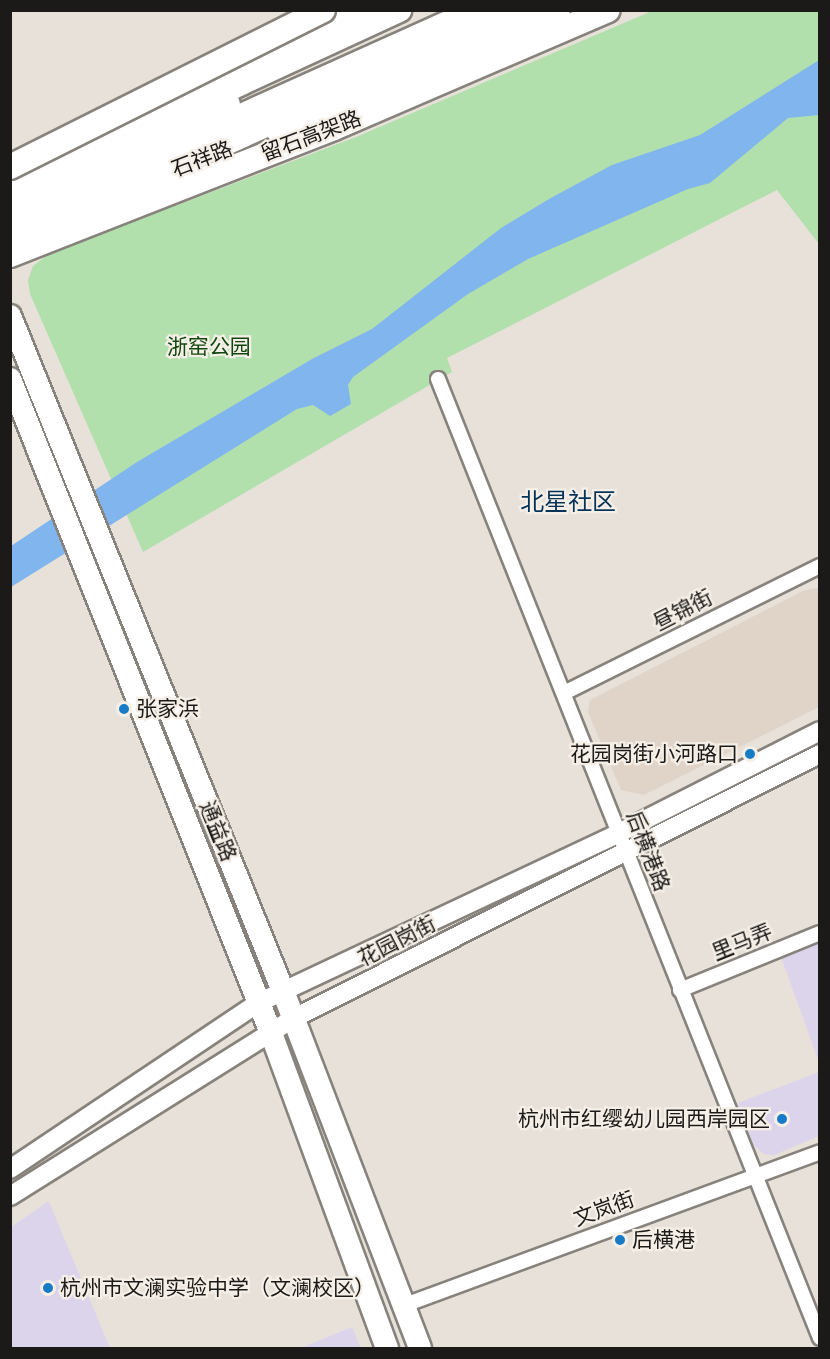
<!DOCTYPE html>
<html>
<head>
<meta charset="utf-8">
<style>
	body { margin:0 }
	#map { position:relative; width:830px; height:1359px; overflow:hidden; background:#e7e1da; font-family:"PT Sans Narrow","Noto Sans SC",sans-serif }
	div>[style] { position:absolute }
	.built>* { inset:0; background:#dfd4c7 }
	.education>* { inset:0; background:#dcd4ea }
	.green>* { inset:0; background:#b1e0ad }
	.water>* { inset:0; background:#80b5ed }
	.roads { filter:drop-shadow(2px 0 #87827b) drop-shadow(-2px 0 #87827b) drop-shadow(0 2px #87827b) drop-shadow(0 -2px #87827b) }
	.minor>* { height:14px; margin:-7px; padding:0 7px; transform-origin:7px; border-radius:7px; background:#fff }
	.tertiary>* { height:18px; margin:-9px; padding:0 9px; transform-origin:9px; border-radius:9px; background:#fff }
	.primary>* { height:22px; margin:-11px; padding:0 11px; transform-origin:11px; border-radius:11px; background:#fff }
	.trunk>* { height:24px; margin:-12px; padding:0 12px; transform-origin:12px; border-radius:12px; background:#fff }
	.bridges { filter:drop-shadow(2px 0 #87827b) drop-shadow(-2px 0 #87827b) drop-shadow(0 2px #87827b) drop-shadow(0 -2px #87827b) }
	.trunk-bridge>* { height:24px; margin:-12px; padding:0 12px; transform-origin:12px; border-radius:12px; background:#fff }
	.dots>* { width:16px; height:16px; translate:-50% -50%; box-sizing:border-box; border:3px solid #f5efe7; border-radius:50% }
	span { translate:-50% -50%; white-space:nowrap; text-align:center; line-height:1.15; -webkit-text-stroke:4.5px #f5efe7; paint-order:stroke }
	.street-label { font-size:21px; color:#1c1a18 }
	.park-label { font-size:21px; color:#10470e }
	.poi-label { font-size:21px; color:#1c1a18 }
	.left { translate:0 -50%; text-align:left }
	.right { translate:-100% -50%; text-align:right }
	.quarter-label { font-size:24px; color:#053358 }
	.frame { position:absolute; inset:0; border:12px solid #1c1a18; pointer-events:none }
</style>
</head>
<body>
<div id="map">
	<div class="built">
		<div style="clip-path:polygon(819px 588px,819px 707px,644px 795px,621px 790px,588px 712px,590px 700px,805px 590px)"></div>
	</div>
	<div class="education">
		<div style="clip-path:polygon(819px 941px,819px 1062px,781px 957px)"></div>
		<div style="clip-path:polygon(819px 1072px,819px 1136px,774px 1155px,764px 1154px,753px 1144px,738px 1103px)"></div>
		<div style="clip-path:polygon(49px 1201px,49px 1202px,110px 1348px,11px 1348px,11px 1227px)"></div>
		<div style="clip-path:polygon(352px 1327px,361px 1348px,301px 1348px)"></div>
	</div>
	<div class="green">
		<div style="clip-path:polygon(652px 11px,819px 11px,819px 244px,777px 190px,447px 358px,452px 372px,143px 552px,30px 294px,28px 280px,33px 266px,49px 254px,356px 137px)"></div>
	</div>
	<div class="water">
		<div style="clip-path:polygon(819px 60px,819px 115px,788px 118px,710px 183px,688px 189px,528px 259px,468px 294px,353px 377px,348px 385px,351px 404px,330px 416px,313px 405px,297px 409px,11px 587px,11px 546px,137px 462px,312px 359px,372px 329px,501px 228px,549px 199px,612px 165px,700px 135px)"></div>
	</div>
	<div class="roads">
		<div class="minor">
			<div style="left:438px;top:379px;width:1032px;rotate:68.28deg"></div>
			<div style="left:566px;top:692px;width:284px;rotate:-26.4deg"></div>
			<div style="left:680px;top:990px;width:151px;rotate:-22.2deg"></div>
			<div style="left:402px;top:1306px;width:445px;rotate:-20.2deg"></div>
		</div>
		<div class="tertiary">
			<div style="left:10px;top:1169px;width:298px;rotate:-33.8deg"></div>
			<div style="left:258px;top:1003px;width:399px;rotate:-25.2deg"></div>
			<div style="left:619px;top:833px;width:225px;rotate:-26.9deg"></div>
			<div style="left:10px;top:1196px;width:333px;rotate:-32.1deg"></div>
			<div style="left:292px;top:1019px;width:591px;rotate:-26.65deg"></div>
		</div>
		<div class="primary">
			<div style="left:170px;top:102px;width:208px;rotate:-26.2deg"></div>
			<div style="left:277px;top:131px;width:74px;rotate:-20.6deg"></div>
			<div style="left:346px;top:105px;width:233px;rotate:-24deg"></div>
			<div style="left:10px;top:182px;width:98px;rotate:-26deg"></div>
			<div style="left:10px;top:236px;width:149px;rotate:-22.4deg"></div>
			<div style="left:10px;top:316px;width:728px;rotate:67.98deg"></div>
			<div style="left:283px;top:991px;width:382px;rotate:69deg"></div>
			<div style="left:10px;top:379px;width:704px;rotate:68.24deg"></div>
			<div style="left:271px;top:1033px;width:336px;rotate:69.8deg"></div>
		</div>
		<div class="trunk">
			<div style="left:81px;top:147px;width:156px;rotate:-21.5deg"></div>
			<div style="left:226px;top:90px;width:191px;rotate:-24.8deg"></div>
			<div style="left:130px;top:186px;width:429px;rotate:-24.2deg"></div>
			<div style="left:10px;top:200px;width:238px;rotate:-23.8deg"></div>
			<div style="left:10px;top:220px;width:512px;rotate:-24.21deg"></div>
			<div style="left:10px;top:255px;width:348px;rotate:-21.4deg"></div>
			<div style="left:334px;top:128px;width:298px;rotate:-23.3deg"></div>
		</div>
	</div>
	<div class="bridges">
		<div class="trunk-bridge">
			<div style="left:10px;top:167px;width:350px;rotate:-26.6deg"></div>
		</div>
	</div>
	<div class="dots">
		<div style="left:124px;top:709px;background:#187bc7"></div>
		<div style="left:750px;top:754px;background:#187bc7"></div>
		<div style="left:782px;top:1119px;background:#187bc7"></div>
		<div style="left:620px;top:1240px;background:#187bc7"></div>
		<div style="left:48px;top:1288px;background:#187bc7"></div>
	</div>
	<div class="street-label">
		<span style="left:311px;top:136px;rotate:-21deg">留石高架路</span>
		<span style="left:202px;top:159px;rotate:-21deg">石祥路</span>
		<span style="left:683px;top:610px;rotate:-27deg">昼锦街</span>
		<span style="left:218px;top:831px;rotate:68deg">通益路</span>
		<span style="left:648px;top:851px;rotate:69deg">后横港路</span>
		<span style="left:397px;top:941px;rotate:-27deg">花园岗街</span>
		<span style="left:742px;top:942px;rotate:-22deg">里马弄</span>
		<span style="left:604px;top:1209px;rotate:-20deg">文岚街</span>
	</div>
	<div class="park-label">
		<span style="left:209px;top:347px">浙窑公园</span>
	</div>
	<div class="poi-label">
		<span class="left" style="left:136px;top:709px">张家浜</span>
		<span class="right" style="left:738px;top:754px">花园岗街小河路口</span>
		<span class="right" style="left:770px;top:1119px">杭州市红缨幼儿园西岸园区</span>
		<span class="left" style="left:632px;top:1240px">后横港</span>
		<span class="left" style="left:60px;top:1288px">杭州市文澜实验中学（文澜校区）</span>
	</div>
	<div class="quarter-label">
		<span style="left:568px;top:502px">北星社区</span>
	</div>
	<div class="frame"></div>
</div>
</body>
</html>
